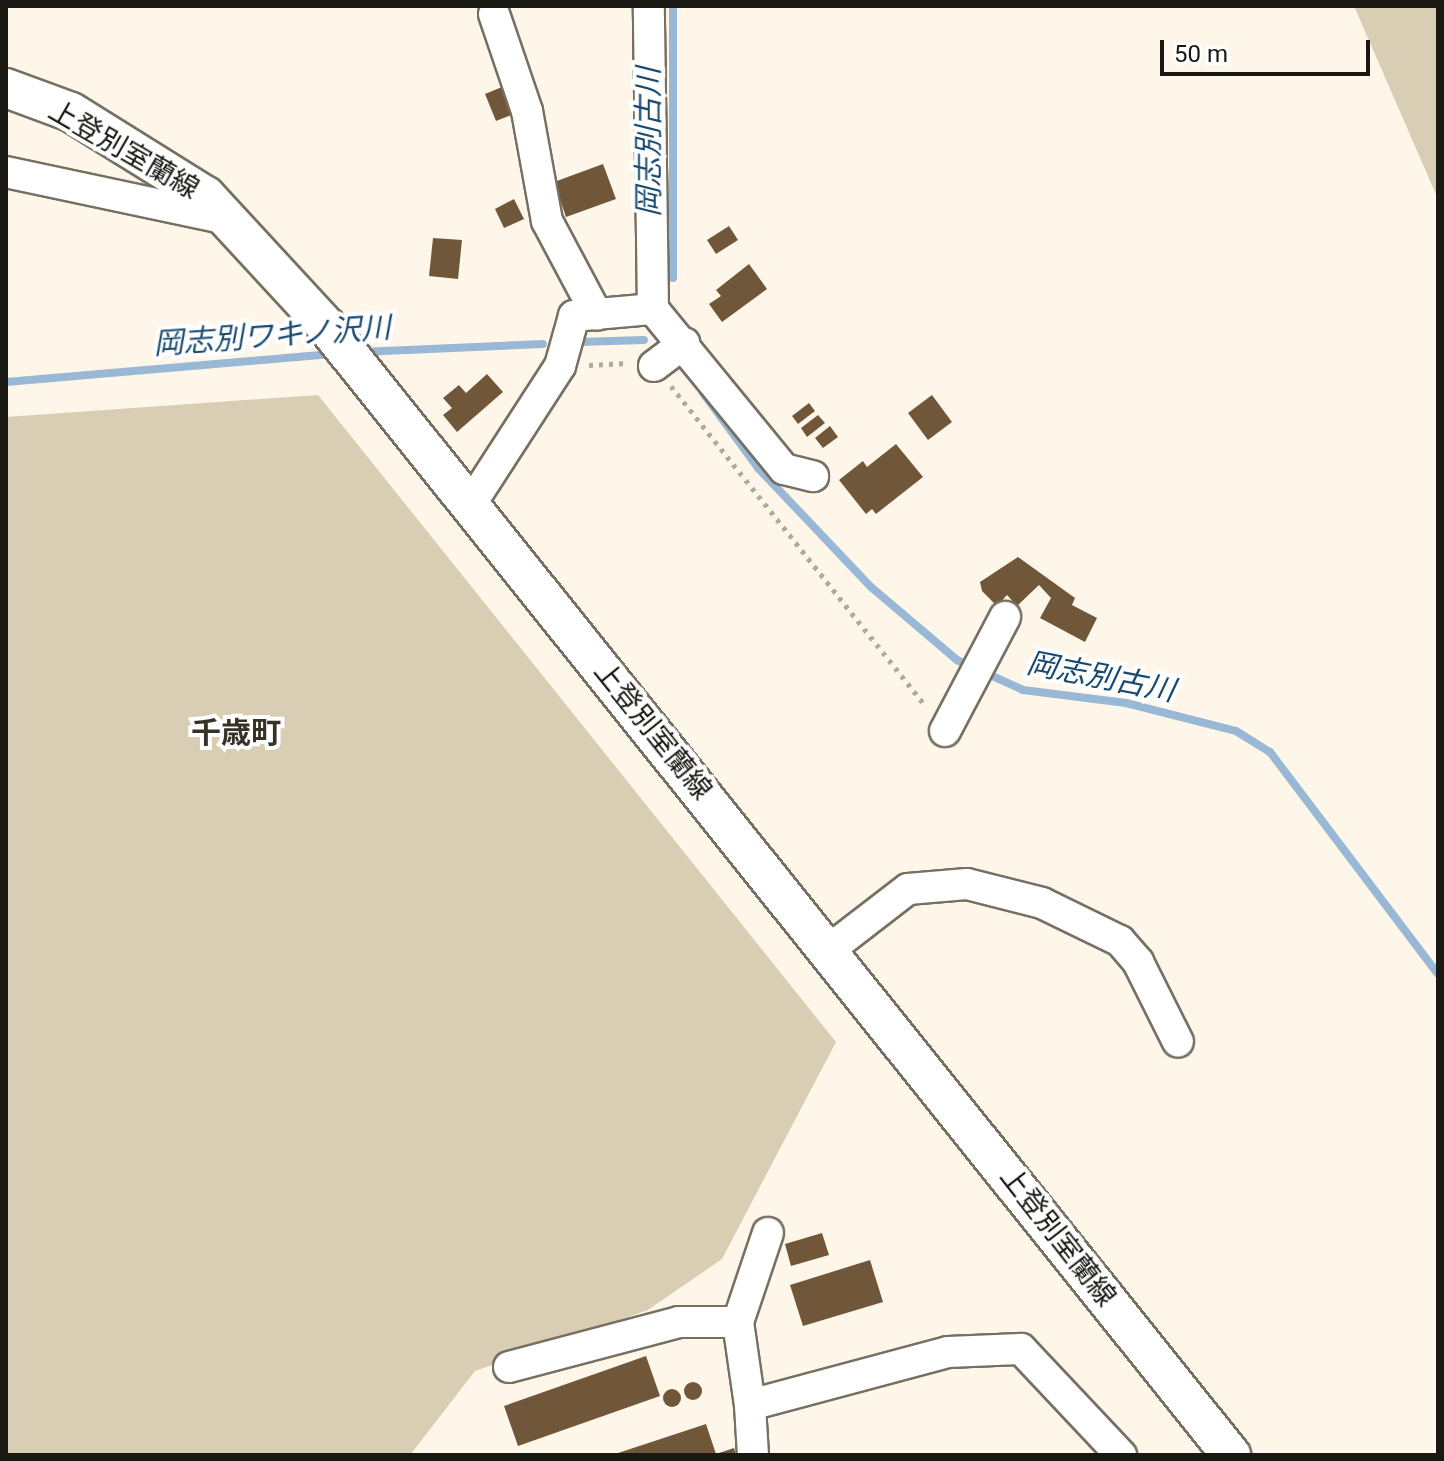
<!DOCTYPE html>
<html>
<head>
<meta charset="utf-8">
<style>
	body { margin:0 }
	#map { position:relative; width:1444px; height:1461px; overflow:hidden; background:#fef7e9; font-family:Roboto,"Noto Sans JP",sans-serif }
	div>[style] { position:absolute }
	.green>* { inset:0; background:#d9cdb4 }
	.stream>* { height:8px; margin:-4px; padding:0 4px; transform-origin:4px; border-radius:4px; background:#98b8d5 }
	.building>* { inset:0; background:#70573a }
	.round { border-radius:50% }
	.path>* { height:5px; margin-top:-2.5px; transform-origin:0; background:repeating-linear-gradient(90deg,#afa99f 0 4px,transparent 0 10px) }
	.roads { filter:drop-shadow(2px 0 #767063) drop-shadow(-2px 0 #767063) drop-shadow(0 2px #767063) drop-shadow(0 -2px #767063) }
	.minor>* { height:30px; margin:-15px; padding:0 15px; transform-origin:15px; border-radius:15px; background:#fff }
	.major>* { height:38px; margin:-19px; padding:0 19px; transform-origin:19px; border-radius:19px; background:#fff }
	span { translate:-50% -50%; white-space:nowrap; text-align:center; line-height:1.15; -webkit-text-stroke:8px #fff; paint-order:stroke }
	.street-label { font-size:28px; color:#1a1813 }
	.water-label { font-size:30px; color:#184a71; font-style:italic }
	.neighbourhood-label { font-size:30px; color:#373227; font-weight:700 }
	.frame { position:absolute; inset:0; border:8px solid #1a1813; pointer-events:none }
	.scale { position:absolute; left:1160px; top:40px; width:210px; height:36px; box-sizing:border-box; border:4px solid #1a1813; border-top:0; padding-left:10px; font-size:24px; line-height:28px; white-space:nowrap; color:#1a1813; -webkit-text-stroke:6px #fff; paint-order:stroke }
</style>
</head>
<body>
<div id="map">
	<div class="green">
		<div style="clip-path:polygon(1354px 6px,1438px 6px,1438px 199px)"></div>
		<div style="clip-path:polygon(318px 395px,836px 1042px,722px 1259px,648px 1310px,475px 1371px,410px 1455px,6px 1455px,6px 417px)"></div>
	</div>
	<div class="stream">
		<div style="left:673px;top:278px;width:272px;rotate:-90deg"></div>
		<div style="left:580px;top:342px;width:64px;rotate:-1.8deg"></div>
		<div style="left:361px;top:352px;width:182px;rotate:-2.5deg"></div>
		<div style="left:6px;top:382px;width:327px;rotate:-4.9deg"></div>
		<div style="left:703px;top:393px;width:93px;rotate:53.7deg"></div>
		<div style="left:758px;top:468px;width:164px;rotate:46.5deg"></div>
		<div style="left:871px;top:587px;width:113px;rotate:40.3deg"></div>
		<div style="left:957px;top:660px;width:72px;rotate:24.4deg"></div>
		<div style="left:1023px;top:690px;width:104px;rotate:7.2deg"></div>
		<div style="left:1126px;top:703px;width:114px;rotate:14.3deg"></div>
		<div style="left:1236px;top:731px;width:40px;rotate:32deg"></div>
		<div style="left:1270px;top:752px;width:278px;rotate:52.9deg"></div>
	</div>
	<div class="building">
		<div style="clip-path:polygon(502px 87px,514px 114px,496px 121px,485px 94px)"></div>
		<div style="clip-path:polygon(603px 164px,616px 199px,566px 217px,554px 182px)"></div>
		<div style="clip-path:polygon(514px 199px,524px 219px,504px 228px,495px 209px)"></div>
		<div style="clip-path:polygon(729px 226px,738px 240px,716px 254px,707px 240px)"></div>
		<div style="clip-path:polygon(433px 238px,462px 240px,458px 279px,429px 276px)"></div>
		<div style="clip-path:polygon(749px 264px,767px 289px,722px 322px,709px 304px,721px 296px,716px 290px)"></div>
		<div style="clip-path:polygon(487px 374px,503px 392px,457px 432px,443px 415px,452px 408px,443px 398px,459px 385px,466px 393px)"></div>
		<div style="clip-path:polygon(932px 395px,952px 422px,928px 440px,908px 413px)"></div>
		<div style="clip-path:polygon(809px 403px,815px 411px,798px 424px,792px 416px)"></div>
		<div style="clip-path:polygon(818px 415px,825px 423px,807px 437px,801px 428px)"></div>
		<div style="clip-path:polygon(830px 426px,838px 437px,823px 448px,815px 438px)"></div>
		<div style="clip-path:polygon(896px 444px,923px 477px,876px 514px,872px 509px,866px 514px,839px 480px,863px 461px,867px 467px)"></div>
		<div style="clip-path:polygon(1018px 557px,1075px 598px,1072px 605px,1097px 618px,1085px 642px,1040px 618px,1051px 598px,1039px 585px,1017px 606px,1007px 595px,997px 606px,982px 591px,980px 582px)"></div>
		<div style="clip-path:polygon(822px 1233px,829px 1255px,791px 1266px,785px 1244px)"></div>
		<div style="clip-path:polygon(870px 1260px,883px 1302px,803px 1326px,790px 1285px)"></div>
		<div style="clip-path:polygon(646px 1356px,660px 1396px,518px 1446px,504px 1406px)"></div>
		<div class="round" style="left:684px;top:1382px;width:18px;height:18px"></div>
		<div class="round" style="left:663px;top:1389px;width:18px;height:18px"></div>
		<div style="clip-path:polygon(706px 1424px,716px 1454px,734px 1448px,736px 1455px,612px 1455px)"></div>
	</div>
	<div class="path">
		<div style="left:589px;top:365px;width:38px;rotate:-3deg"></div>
		<div style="left:671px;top:386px;width:410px;rotate:51.5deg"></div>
	</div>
	<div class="roads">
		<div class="minor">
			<div style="left:494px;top:14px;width:102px;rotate:71.2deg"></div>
			<div style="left:527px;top:111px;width:112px;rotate:79.7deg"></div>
			<div style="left:547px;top:221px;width:106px;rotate:62deg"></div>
			<div style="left:6px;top:172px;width:226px;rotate:12deg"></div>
			<div style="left:653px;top:309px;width:207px;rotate:50.7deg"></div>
			<div style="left:784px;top:469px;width:30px;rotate:14deg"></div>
			<div style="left:654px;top:366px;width:38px;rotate:-37deg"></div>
			<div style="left:470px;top:505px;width:166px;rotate:-57.1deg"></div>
			<div style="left:560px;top:366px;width:52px;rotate:-74.4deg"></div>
			<div style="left:574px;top:316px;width:79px;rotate:-5.1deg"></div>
			<div style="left:653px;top:309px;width:303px;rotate:-90.8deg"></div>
			<div style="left:945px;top:731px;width:129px;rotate:-62.2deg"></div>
			<div style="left:830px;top:949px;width:98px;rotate:-37.6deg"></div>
			<div style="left:908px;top:889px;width:59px;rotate:-4.8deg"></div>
			<div style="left:967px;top:884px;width:77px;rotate:14.2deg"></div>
			<div style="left:1042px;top:903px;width:87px;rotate:26deg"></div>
			<div style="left:1120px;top:941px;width:28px;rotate:49deg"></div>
			<div style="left:1138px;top:962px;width:89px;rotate:63.4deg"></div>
			<div style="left:738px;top:1322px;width:94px;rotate:-71.4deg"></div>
			<div style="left:509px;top:1367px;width:176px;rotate:-14.8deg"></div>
			<div style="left:679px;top:1322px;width:59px"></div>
			<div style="left:738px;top:1322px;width:84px;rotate:81.8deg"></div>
			<div style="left:750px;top:1405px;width:205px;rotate:-15deg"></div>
			<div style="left:948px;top:1352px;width:73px;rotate:-2.4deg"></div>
			<div style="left:1021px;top:1349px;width:146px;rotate:46.7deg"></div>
			<div style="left:750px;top:1405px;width:50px;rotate:86.6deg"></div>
		</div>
		<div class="major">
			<div style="left:6px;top:88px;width:69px;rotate:20.3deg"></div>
			<div style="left:71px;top:112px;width:159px;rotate:31.9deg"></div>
			<div style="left:206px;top:196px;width:178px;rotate:47.3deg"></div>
			<div style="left:327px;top:327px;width:1446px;rotate:51.29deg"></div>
		</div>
	</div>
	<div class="street-label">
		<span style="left:124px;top:150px;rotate:30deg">上登別室蘭線</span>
		<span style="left:653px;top:731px;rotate:51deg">上登別室蘭線</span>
		<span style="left:1058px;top:1237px;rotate:52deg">上登別室蘭線</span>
	</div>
	<div class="water-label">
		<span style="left:649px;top:142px;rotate:-90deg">岡志別古川</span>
		<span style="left:272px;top:336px;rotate:-4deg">岡志別ワキノ沢川</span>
		<span style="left:1101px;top:677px;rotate:11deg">岡志別古川</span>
	</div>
	<div class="neighbourhood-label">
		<span style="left:236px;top:733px">千歳町</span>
	</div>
	<div class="frame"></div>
	<div class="scale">50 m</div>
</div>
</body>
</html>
